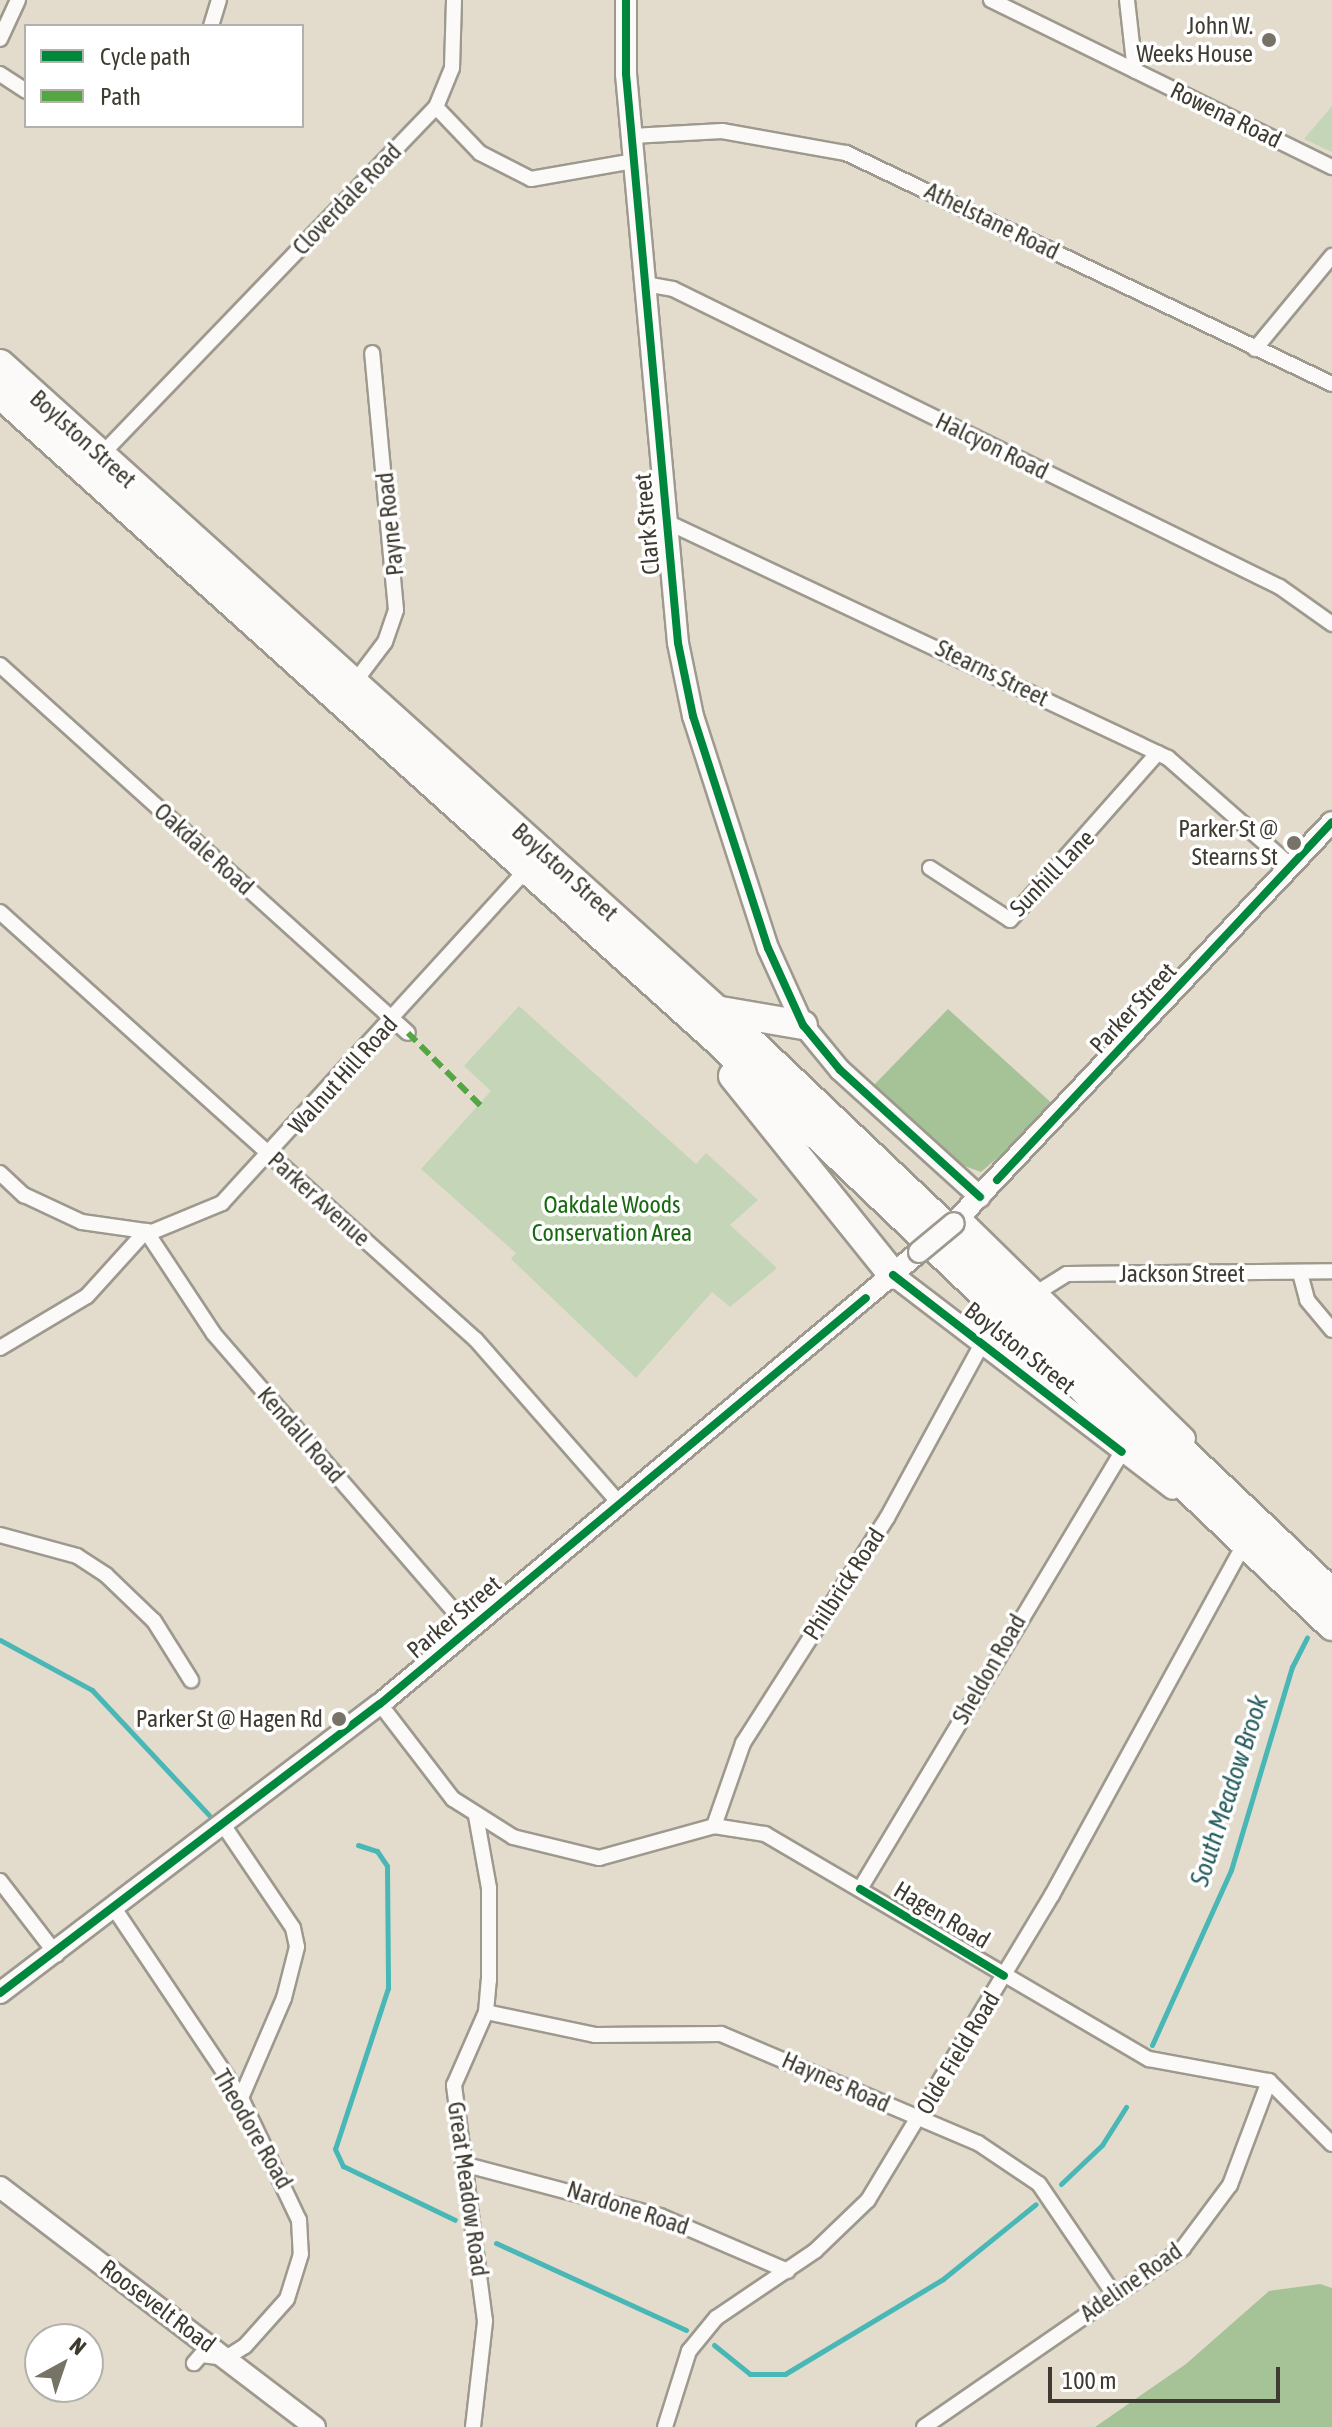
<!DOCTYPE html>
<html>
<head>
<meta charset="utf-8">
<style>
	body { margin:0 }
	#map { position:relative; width:1332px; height:2427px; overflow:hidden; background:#e3dccd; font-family:"Asap Condensed",sans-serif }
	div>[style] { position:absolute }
	.green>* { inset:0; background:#c5d5b8 }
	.forest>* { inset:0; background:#a6c398 }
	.stream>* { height:5px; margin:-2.5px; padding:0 2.5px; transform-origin:2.5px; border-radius:2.5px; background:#48b7b5 }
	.roads { filter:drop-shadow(2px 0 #9e998e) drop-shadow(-2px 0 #9e998e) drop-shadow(0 2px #9e998e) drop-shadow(0 -2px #9e998e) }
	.street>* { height:14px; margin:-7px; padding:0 7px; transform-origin:7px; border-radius:7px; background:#fbfaf8 }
	.secondary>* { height:20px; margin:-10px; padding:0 10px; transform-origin:10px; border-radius:10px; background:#fbfaf8 }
	.highway>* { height:28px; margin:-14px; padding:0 14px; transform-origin:14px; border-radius:14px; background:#fbfaf8 }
	.bridges { filter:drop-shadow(2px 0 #9e998e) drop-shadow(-2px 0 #9e998e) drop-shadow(0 2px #9e998e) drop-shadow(0 -2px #9e998e) }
	.secondary-bridge>* { height:20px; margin:-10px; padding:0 10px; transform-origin:10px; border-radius:10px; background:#fbfaf8 }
	.quiet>* { height:6px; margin-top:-3px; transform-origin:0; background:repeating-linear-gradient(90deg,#54a644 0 12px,transparent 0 18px) }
	.cycleway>* { height:8px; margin:-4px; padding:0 4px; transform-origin:4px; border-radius:4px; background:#00873e }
	.dots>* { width:22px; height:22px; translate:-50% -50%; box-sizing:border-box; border:4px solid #fff; border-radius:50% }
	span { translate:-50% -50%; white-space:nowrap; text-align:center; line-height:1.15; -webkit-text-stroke:7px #fff; paint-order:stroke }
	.poi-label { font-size:24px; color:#3f3b30 }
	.right { translate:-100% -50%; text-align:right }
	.street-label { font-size:24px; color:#3f3b30 }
	.park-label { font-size:24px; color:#196910 }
	.water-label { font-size:26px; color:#285e5f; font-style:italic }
	.legend { position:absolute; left:24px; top:24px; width:280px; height:104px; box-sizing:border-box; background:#fff; border:2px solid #b2b1ac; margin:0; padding:10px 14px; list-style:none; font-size:24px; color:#3f3b30 }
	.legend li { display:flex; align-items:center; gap:16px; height:40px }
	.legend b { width:40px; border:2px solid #b2b1ac }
	.north { position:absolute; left:24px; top:2323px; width:80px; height:80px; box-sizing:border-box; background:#fff; border:2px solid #b2b1ac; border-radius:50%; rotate:40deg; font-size:22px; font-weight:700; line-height:32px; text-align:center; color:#3f3b30 }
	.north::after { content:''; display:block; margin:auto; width:28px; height:36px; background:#787367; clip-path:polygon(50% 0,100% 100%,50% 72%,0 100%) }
	.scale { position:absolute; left:1048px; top:2367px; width:232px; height:36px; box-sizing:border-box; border:4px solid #3f3b30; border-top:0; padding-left:10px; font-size:24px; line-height:28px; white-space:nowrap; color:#3f3b30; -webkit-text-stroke:6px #fff; paint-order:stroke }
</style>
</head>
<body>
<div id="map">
	<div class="green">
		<div style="clip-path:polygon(1332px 106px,1332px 152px,1304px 139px)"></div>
		<div style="clip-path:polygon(519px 1006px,696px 1164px,706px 1153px,758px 1200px,730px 1225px,777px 1268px,730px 1307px,712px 1292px,636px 1378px,511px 1259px,516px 1253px,421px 1169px,491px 1091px,464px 1066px)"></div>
	</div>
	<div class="forest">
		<div style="clip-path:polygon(948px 1009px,1056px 1107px,981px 1172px,959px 1164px,871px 1088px)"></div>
		<div style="clip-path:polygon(1320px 2284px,1332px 2288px,1332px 2427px,1095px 2427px,1186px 2364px,1269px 2291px)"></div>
	</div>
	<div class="stream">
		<div style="left:0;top:1640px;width:105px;rotate:28.5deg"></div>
		<div style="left:92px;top:1690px;width:171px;rotate:46.9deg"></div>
		<div style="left:358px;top:1845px;width:20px;rotate:18deg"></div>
		<div style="left:377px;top:1851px;width:18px;rotate:56deg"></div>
		<div style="left:387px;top:1866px;width:122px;rotate:89.5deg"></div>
		<div style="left:388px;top:1988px;width:169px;rotate:108.2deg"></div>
		<div style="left:335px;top:2149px;width:19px;rotate:65deg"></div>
		<div style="left:343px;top:2166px;width:124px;rotate:25.7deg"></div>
		<div style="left:1152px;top:2045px;width:192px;rotate:-65.7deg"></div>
		<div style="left:1231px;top:1870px;width:212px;rotate:-73.3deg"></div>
		<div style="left:1292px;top:1667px;width:33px;rotate:-63deg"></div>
		<div style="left:1061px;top:2184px;width:57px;rotate:-43.6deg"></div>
		<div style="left:1102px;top:2145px;width:45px;rotate:-57.7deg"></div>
		<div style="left:496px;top:2243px;width:209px;rotate:24.6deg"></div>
		<div style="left:714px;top:2345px;width:46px;rotate:38.9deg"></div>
		<div style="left:750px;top:2374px;width:35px"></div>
		<div style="left:785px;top:2374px;width:184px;rotate:-31deg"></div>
		<div style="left:943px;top:2279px;width:119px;rotate:-38.9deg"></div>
	</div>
	<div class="roads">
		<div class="street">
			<div style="left:991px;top:0;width:380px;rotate:26.1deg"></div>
			<div style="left:1127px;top:0;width:71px;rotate:83.6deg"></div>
			<div style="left:211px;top:26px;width:27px;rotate:-73deg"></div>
			<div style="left:0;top:39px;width:43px;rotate:-65.2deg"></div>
			<div style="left:0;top:74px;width:31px;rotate:33deg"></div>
			<div style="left:436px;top:107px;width:64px;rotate:46.3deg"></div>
			<div style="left:480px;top:153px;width:57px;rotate:27deg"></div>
			<div style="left:531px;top:179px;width:105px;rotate:-9.9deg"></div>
			<div style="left:632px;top:136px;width:90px;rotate:-3.2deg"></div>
			<div style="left:722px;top:131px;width:126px;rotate:10.1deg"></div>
			<div style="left:846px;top:153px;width:538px;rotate:25.42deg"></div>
			<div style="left:645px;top:284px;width:28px;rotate:10deg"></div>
			<div style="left:673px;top:289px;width:676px;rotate:26.15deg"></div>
			<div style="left:1280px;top:587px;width:64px;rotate:35.4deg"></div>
			<div style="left:1255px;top:349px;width:121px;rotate:-50.4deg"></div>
			<div style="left:101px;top:455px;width:483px;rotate:-46.1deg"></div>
			<div style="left:436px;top:107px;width:42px;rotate:-67.7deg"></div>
			<div style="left:452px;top:68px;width:68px;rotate:-88.3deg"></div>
			<div style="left:667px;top:522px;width:554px;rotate:25.22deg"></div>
			<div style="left:1168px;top:758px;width:164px;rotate:41.3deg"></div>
			<div style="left:0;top:665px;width:549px;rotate:42.05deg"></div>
			<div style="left:354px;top:683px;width:51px;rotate:-52.9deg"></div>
			<div style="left:385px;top:642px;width:34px;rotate:-71deg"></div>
			<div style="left:396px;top:610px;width:258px;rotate:-95.3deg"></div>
			<div style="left:930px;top:868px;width:95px;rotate:33deg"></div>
			<div style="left:1010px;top:920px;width:223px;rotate:-48.5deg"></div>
			<div style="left:0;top:912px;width:640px;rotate:41.96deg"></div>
			<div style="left:476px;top:1340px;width:218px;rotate:48.7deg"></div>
			<div style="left:0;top:1173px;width:33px;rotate:43deg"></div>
			<div style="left:24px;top:1195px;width:64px;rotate:25deg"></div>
			<div style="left:82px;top:1222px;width:71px;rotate:8.1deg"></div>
			<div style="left:152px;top:1232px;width:76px;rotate:-22.5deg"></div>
			<div style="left:222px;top:1203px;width:452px;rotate:-47.6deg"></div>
			<div style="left:1300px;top:1273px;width:28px;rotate:75deg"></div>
			<div style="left:1307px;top:1300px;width:39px;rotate:50deg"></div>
			<div style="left:1038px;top:1292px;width:34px;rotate:-32deg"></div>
			<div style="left:1067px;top:1274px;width:265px;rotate:-0.6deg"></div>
			<div style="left:0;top:1348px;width:101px;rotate:-30.9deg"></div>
			<div style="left:87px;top:1296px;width:88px;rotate:-47.8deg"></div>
			<div style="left:146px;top:1231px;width:123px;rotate:56.6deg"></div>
			<div style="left:214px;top:1334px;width:391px;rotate:49.1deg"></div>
			<div style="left:0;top:1535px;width:80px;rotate:15.3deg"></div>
			<div style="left:77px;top:1556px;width:35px;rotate:33deg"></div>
			<div style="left:106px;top:1575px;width:66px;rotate:43.8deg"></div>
			<div style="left:154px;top:1621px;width:70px;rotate:57.9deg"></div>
			<div style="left:380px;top:1704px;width:120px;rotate:52.5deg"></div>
			<div style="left:453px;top:1799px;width:71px;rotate:32.3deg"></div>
			<div style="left:513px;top:1837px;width:89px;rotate:13.7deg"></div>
			<div style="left:599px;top:1858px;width:119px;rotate:-15.5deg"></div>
			<div style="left:714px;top:1826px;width:52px;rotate:8.9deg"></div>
			<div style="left:765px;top:1834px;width:445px;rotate:30.4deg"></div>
			<div style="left:1149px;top:2059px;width:122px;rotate:10.4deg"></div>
			<div style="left:1269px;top:2081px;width:89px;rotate:45deg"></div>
			<div style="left:224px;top:1826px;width:123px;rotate:55.9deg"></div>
			<div style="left:293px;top:1928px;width:19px;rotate:78deg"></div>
			<div style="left:297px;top:1947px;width:53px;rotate:104.3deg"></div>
			<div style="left:284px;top:1998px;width:109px;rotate:113.3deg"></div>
			<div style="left:714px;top:1826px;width:88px;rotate:-70.7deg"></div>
			<div style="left:743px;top:1743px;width:267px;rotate:-57.4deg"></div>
			<div style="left:887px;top:1518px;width:198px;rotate:-61.4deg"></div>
			<div style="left:0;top:1881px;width:93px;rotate:52.4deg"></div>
			<div style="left:860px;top:1889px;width:510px;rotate:-59.06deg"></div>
			<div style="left:116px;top:1911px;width:225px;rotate:56.2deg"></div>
			<div style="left:241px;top:2098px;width:135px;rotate:64.6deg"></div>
			<div style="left:299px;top:2220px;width:34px;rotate:87deg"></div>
			<div style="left:301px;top:2254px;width:47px;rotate:107.3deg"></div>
			<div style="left:287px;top:2299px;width:63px;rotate:131.8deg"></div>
			<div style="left:245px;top:2346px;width:22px;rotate:148deg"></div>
			<div style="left:226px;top:2358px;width:25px;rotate:-173deg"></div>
			<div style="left:201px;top:2355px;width:11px;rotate:131deg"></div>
			<div style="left:486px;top:2012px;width:111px;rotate:11.9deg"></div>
			<div style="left:595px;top:2035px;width:126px;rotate:-0.5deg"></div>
			<div style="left:721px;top:2034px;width:279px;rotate:23deg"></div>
			<div style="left:978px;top:2143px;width:73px;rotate:33.9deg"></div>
			<div style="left:1039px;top:2184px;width:135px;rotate:55.8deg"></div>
			<div style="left:463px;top:2164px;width:204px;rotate:14.8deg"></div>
			<div style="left:660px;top:2216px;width:139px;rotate:23.3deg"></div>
			<div style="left:473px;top:2427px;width:107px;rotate:-83.5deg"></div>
			<div style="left:485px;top:2321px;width:238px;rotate:-97.5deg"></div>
			<div style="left:454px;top:2085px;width:80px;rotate:-66.3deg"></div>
			<div style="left:486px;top:2012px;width:32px;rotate:-85deg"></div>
			<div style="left:489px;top:1980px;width:92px;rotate:-90deg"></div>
			<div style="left:489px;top:1888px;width:73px;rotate:-100.2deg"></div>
			<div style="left:665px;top:2427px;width:80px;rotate:-72.5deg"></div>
			<div style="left:689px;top:2351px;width:43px;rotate:-50.7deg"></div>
			<div style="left:716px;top:2318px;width:120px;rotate:-34.1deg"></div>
			<div style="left:815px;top:2251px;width:74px;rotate:-43.9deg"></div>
			<div style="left:868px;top:2200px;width:356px;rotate:-58.9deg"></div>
			<div style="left:1052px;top:1895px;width:402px;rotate:-61.3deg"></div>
			<div style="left:924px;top:2427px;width:315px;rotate:-34.6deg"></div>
			<div style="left:1183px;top:2248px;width:79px;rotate:-53.3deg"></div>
			<div style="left:1230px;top:2185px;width:111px;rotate:-69.4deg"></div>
		</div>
		<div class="secondary">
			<div style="left:626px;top:0;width:74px;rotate:90deg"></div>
			<div style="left:626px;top:74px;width:571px;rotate:84.78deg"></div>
			<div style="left:678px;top:643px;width:75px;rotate:78.4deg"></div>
			<div style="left:693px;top:716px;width:244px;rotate:72.1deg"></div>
			<div style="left:768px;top:948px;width:85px;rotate:65.6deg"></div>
			<div style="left:803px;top:1025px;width:58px;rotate:50.6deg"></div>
			<div style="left:840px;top:1070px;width:189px;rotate:42.2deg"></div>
			<div style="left:960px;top:1218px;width:315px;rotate:44.4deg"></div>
			<div style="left:954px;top:1223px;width:551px;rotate:-46.69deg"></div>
			<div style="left:893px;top:1275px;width:352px;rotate:37.4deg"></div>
			<div style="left:0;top:1993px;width:477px;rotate:-37.3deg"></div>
			<div style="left:380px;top:1704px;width:703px;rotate:-39.98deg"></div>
			<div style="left:0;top:2187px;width:396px;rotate:37.3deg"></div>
		</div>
		<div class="highway">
			<div style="left:0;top:364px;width:983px;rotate:42.03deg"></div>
			<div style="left:730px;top:1022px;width:830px;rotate:43.49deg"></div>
			<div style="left:0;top:394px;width:967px;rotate:42.02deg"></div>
			<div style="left:718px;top:1041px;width:848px;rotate:43.61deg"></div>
			<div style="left:721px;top:1011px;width:83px;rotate:9.7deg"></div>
			<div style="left:733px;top:1076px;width:255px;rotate:51.2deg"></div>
		</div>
	</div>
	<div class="bridges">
		<div class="secondary-bridge">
			<div style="left:919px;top:1252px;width:45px;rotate:-39.6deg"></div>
		</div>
	</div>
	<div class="quiet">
		<div style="left:408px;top:1033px;width:103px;rotate:45deg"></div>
	</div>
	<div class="cycleway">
		<div style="left:626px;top:0;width:74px;rotate:90deg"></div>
		<div style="left:626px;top:74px;width:571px;rotate:84.78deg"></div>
		<div style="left:678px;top:643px;width:75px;rotate:78.4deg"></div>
		<div style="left:693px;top:716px;width:244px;rotate:72.1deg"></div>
		<div style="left:768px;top:948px;width:85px;rotate:65.6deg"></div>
		<div style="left:803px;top:1025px;width:58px;rotate:50.6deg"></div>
		<div style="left:840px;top:1070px;width:189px;rotate:42.2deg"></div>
		<div style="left:997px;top:1180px;width:490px;rotate:-46.9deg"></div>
		<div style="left:893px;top:1275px;width:289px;rotate:37.7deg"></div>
		<div style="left:860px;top:1889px;width:168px;rotate:31.1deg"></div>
		<div style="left:0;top:1993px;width:477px;rotate:-37.3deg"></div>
		<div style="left:380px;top:1704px;width:633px;rotate:-39.88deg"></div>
	</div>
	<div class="dots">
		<div style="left:1269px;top:40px;background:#787367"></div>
		<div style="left:1294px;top:843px;background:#787367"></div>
		<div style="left:339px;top:1719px;background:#787367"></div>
	</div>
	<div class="poi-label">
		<span class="right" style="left:1253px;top:40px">John W.<br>Weeks House</span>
		<span class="right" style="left:1278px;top:843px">Parker St @<br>Stearns St</span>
		<span class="right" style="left:323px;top:1719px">Parker St @ Hagen Rd</span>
	</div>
	<div class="street-label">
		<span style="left:1226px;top:115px;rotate:26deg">Rowena Road</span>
		<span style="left:347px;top:199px;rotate:-46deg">Cloverdale Road</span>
		<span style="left:992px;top:221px;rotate:26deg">Athelstane Road</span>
		<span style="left:83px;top:439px;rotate:42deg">Boylston Street</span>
		<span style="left:992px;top:446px;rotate:26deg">Halcyon Road</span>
		<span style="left:390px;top:524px;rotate:-96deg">Payne Road</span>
		<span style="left:647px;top:524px;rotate:-95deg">Clark Street</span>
		<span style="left:992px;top:673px;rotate:26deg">Stearns Street</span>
		<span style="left:204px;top:849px;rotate:42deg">Oakdale Road</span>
		<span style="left:565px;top:872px;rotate:42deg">Boylston Street</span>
		<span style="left:1052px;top:873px;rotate:-46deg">Sunhill Lane</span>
		<span style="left:1133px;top:1008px;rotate:-47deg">Parker Street</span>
		<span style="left:343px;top:1075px;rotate:-48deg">Walnut Hill Road</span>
		<span style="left:319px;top:1199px;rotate:42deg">Parker Avenue</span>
		<span style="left:1182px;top:1274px">Jackson Street</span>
		<span style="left:1020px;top:1348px;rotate:38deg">Boylston Street</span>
		<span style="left:301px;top:1435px;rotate:49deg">Kendall Road</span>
		<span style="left:844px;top:1584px;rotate:-57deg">Philbrick Road</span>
		<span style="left:454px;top:1617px;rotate:-40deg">Parker Street</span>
		<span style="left:989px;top:1669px;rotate:-60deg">Sheldon Road</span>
		<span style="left:942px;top:1915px;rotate:31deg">Hagen Road</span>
		<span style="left:958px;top:2053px;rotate:-59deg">Olde Field Road</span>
		<span style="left:836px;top:2082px;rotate:24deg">Haynes Road</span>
		<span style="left:253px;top:2129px;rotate:60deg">Theodore Road</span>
		<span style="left:468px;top:2189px;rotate:82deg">Great Meadow Road</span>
		<span style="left:628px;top:2208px;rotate:18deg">Nardone Road</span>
		<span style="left:1131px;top:2282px;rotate:-35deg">Adeline Road</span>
		<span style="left:158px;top:2306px;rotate:37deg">Roosevelt Road</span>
	</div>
	<div class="park-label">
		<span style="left:612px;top:1219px">Oakdale Woods<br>Conservation Area</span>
	</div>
	<div class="water-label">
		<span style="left:1230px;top:1791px;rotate:-72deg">South Meadow Brook</span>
	</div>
	<ul class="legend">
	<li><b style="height:10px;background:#00873e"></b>Cycle path</li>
	<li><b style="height:10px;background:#54a644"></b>Path</li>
	</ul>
	<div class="north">N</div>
	<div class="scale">100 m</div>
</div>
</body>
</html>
